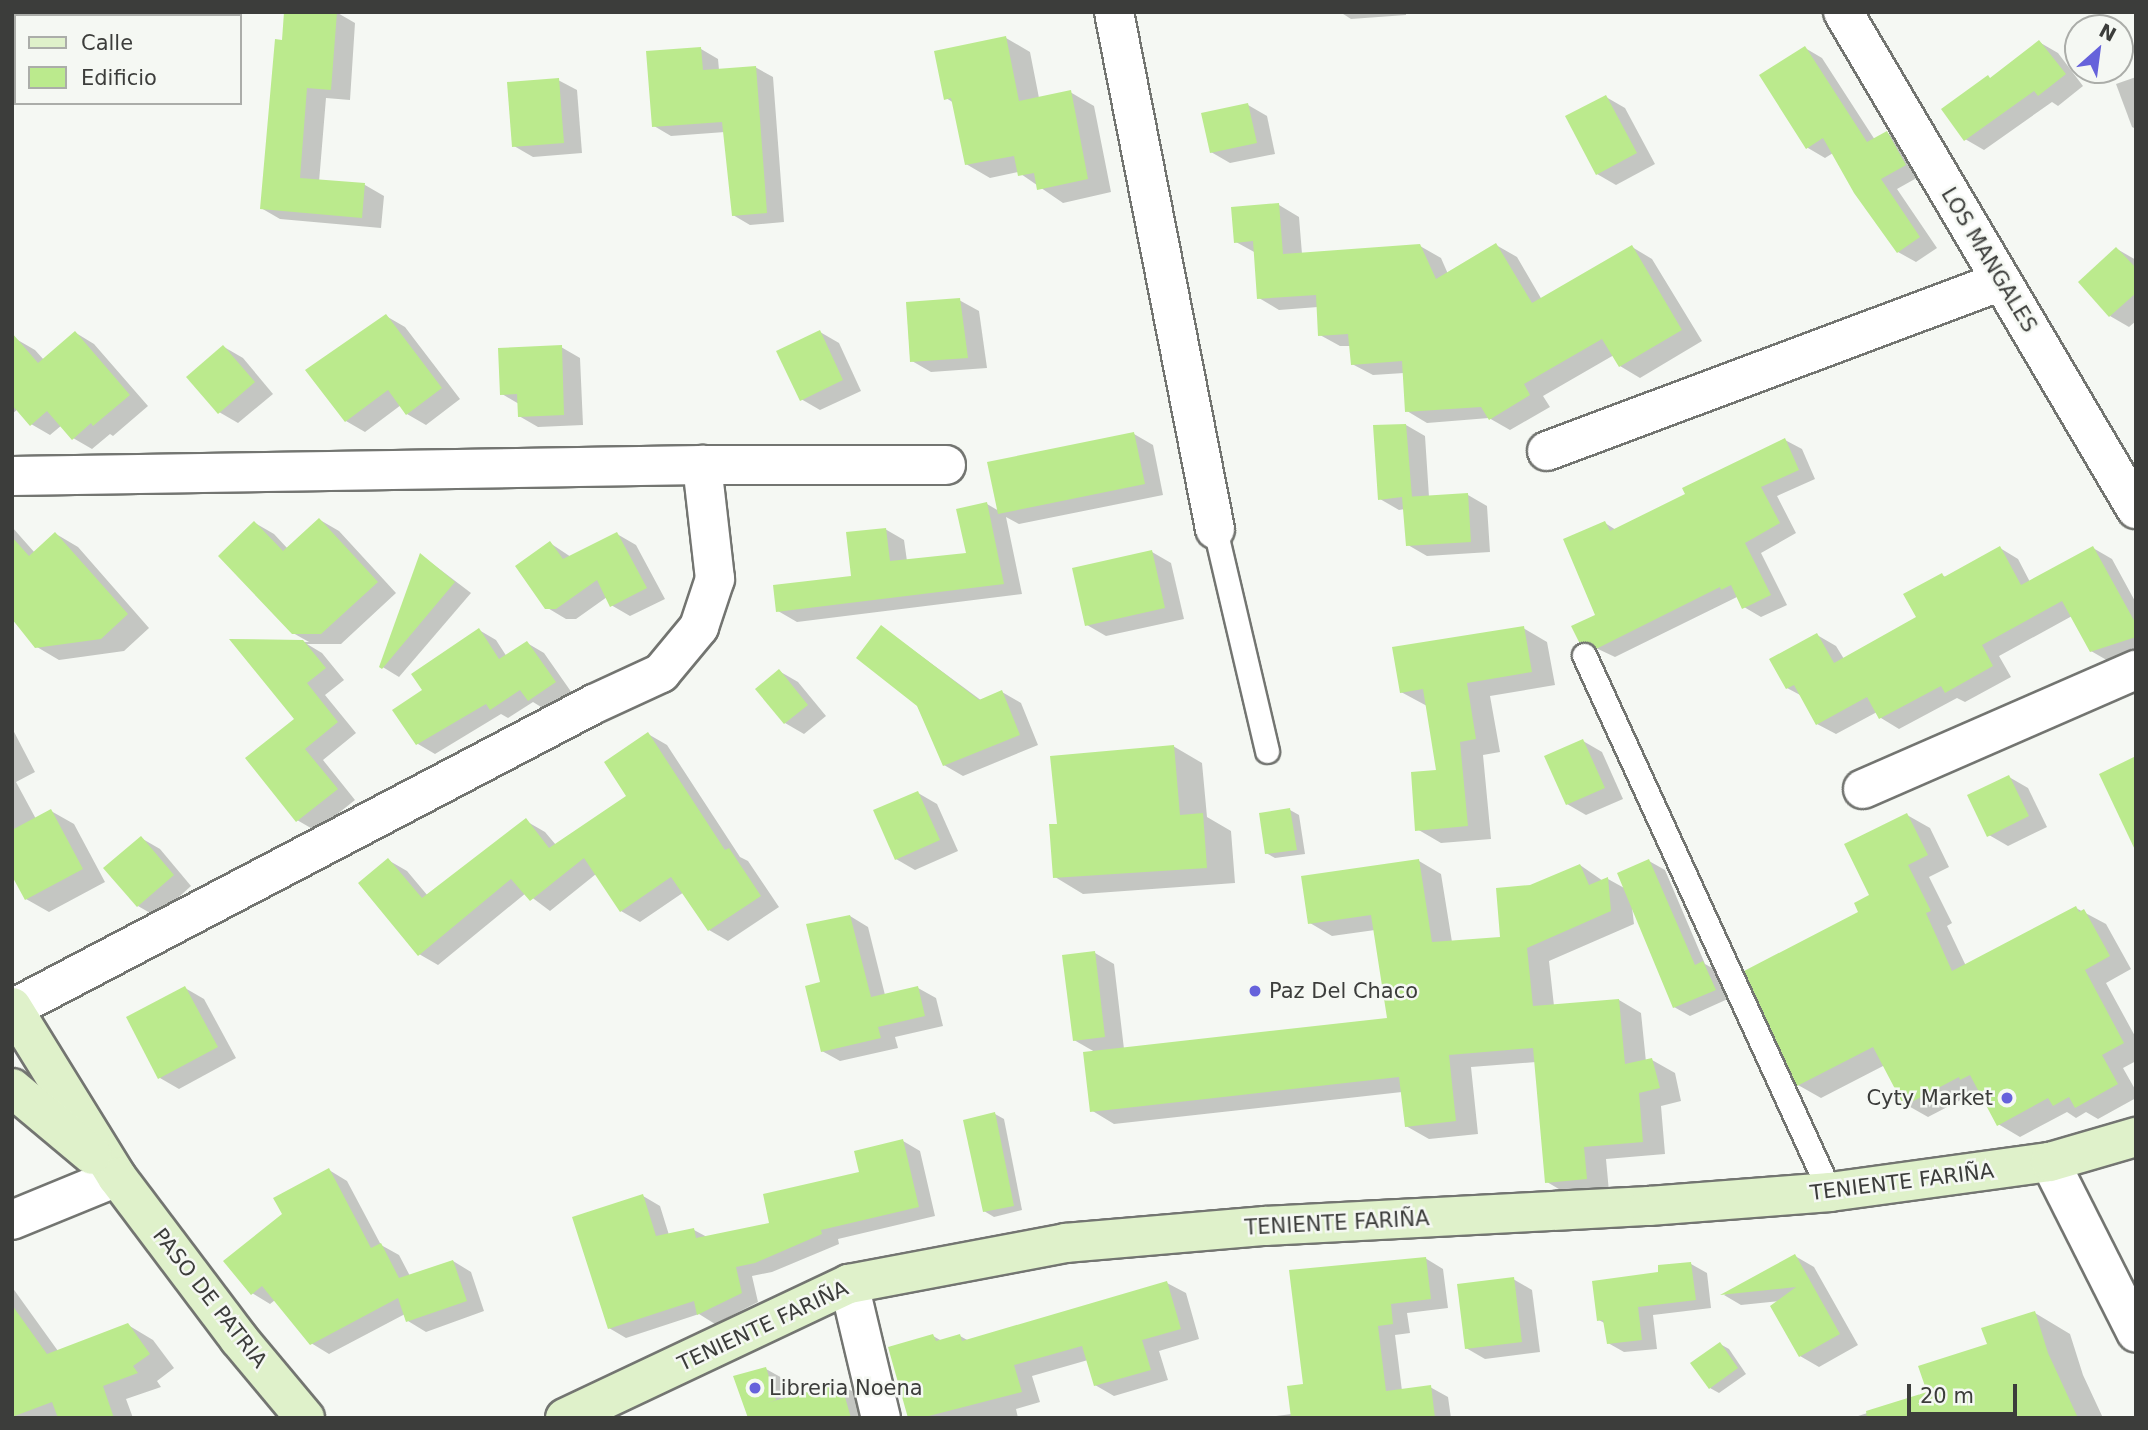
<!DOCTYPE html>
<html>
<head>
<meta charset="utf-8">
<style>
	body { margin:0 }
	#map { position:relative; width:2148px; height:1430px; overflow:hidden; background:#f5f8f3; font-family:"DejaVu Sans",sans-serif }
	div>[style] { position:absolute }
	.shadow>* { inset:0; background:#0003 }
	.building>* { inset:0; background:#bbea8d }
	.roads { filter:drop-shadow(2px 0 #737571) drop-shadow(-2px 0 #737571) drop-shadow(0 2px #737571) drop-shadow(0 -2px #737571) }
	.lane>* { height:23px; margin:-11.5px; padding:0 11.5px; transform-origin:11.5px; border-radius:11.5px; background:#fff }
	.street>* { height:38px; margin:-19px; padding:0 19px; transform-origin:19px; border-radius:19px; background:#fff }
	.secondary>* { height:38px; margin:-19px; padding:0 19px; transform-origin:19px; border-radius:19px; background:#dff1ca }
	.dots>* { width:19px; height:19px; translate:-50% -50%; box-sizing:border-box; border:4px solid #f5f8f3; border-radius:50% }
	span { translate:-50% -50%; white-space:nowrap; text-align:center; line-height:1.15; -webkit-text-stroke:5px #f5f8f3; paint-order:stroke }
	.street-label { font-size:21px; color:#3c3d3b }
	.poi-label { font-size:21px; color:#3c3d3b }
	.left { translate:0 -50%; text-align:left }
	.right { translate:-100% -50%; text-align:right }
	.frame { position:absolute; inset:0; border:14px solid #3c3d3b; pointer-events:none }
	.legend { position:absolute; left:14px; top:14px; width:228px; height:91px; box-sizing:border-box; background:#f5f8f3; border:2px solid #abada9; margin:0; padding:9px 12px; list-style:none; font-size:21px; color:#3c3d3b }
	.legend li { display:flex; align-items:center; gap:14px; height:35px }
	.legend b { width:35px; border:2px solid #abada9 }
	.north { position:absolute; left:2064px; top:14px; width:70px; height:70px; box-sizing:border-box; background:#f5f8f3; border:2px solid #abada9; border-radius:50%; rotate:28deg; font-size:19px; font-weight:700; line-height:28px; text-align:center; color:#3c3d3b }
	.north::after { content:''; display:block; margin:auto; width:24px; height:32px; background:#6662db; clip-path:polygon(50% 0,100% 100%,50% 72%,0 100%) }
	.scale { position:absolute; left:1907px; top:1384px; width:110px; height:32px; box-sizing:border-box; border:4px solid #3c3d3b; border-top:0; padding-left:9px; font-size:21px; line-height:24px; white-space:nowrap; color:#3c3d3b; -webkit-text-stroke:5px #f5f8f3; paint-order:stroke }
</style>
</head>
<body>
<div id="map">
	<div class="shadow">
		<div style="clip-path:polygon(336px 12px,355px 23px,350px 100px,326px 98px,319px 182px,365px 185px,384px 196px,381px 228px,280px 219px,261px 208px,284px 42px)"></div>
		<div style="clip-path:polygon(1340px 12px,1406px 12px,1406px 15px,1351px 19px)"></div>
		<div style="clip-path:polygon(1006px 38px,1030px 52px,1039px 98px,1070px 92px,1094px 106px,1111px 192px,1063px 203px,1018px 172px,990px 178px,966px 164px,954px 103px,946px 98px)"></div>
		<div style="clip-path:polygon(2039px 42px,2058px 53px,2083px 86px,2058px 106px,2052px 102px,1984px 150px,1965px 139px,1991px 79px)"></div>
		<div style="clip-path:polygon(1805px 48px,1822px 58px,1875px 140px,1887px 133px,1904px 143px,1922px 175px,1897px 189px,1937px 248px,1916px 262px,1898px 252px,1833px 153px,1825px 158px,1808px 148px)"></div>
		<div style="clip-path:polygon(701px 49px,718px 59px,719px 70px,755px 67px,773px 77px,784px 222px,750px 225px,733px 215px,725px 132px,671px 136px,654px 126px)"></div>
		<div style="clip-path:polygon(2136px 77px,2136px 129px,2132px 127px,2116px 84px)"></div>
		<div style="clip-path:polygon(558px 80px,577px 90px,582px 153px,533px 157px,514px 146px)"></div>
		<div style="clip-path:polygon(1606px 97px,1625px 108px,1655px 164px,1616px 185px,1597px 174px)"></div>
		<div style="clip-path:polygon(1248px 105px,1267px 116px,1275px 154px,1230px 163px,1211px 152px)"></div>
		<div style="clip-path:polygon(1279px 205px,1299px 217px,1302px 254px,1420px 246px,1441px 258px,1448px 274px,1496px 245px,1517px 257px,1542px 300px,1632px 247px,1652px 259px,1702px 341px,1640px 378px,1620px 366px,1614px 355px,1543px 396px,1550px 407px,1510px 430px,1489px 418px,1427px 423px,1407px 411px,1404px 373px,1373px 375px,1352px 364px,1351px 346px,1340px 346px,1320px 335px,1318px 307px,1279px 310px,1259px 298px,1256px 253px,1236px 242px)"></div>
		<div style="clip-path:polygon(2117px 249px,2136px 260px,2136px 321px,2129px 327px,2110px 316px)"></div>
		<div style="clip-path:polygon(959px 300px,979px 311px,987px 368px,931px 372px,912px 361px)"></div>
		<div style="clip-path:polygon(386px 316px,405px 327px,460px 399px,426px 425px,407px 414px,401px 405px,365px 432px,346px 421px,307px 370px)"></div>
		<div style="clip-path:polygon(820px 332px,839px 343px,861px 391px,820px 410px,801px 399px)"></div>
		<div style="clip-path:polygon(76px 333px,94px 344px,148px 406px,113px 436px,110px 434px,92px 449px,73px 438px,62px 425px,50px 435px,31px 424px,18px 409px,12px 414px,12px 342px,16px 339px,35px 350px,44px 360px)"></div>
		<div style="clip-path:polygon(224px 347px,243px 358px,273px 394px,238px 423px,219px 412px)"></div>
		<div style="clip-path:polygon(561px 347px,580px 358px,583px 425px,538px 427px,519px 416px,519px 404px,502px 394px)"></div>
		<div style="clip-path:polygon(1406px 425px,1425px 436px,1429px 497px,1468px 495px,1487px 506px,1490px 552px,1427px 556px,1408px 545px,1405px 509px,1399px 510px,1380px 499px)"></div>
		<div style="clip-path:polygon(1134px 434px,1153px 445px,1163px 495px,1019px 524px,1006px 517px,1022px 594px,797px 622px,778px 611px,853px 577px,885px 529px,904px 540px,907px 561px,968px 554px,987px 504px,999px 511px)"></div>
		<div style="clip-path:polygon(1785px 440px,1802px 449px,1815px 479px,1777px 496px,1796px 533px,1761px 553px,1787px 605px,1761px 617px,1744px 607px,1737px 597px,1615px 657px,1581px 641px,1597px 616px,1605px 523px,1616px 530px,1687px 495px)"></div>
		<div style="clip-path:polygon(320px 520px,339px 531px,396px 593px,341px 644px,307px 644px,322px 653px,344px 680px,325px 695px,356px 733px,323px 760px,355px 800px,316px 831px,297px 820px,296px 719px,233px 641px,309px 642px,293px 633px,255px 523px,274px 534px,288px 549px)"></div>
		<div style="clip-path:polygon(12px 527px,35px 553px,56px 534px,78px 547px,149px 628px,124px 651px,59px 660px,37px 647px,12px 619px)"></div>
		<div style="clip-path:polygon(617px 534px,636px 545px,665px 599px,630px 616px,611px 605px,607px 597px,576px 619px,566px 619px,546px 607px,550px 543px,571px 557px)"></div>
		<div style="clip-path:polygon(2000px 548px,2018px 559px,2030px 582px,2093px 548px,2112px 559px,2136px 603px,2136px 653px,2110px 662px,2091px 651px,2072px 616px,1999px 656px,2011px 677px,1965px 702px,1957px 698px,1899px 729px,1881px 718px,1877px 712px,1836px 734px,1817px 724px,1802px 696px,1787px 688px,1817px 635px,1836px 646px,1844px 659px,1918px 618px,1942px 575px,1947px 578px)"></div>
		<div style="clip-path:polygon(1152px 552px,1171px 563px,1184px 619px,1106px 636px,1087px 625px)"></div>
		<div style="clip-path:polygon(421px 555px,471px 593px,399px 677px,381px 666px)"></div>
		<div style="clip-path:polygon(882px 627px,982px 701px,1002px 692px,1021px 703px,1038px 745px,963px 776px,944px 765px)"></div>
		<div style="clip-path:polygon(1523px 628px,1547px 642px,1555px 685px,1490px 696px,1500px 752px,1483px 755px,1491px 839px,1441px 843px,1417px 829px,1438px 772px,1427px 706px,1401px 692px)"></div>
		<div style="clip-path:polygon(479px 630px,496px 640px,507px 657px,527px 643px,544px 653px,572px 693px,546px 710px,533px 702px,508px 718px,501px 714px,435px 754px,418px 744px,424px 691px)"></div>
		<div style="clip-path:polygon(779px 671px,798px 682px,826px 716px,804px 734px,785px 723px)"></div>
		<div style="clip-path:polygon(12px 728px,35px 772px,16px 782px,36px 819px,51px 811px,74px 824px,105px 882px,49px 912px,26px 899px,12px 873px)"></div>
		<div style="clip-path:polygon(648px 734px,667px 745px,740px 857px,748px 861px,779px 907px,728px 941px,709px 930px,684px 892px,640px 922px,621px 911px,596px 874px,550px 911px,526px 893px,438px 965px,419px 954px,388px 860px,407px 871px,428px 896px,526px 821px,545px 832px,556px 845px,628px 796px)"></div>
		<div style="clip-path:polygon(1583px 741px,1602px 752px,1623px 799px,1586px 815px,1567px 804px)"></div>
		<div style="clip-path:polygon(1173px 746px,1202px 763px,1207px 817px,1231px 831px,1235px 883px,1083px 894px,1055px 877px,1059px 825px)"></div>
		<div style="clip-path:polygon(2009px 777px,2028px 788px,2047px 827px,2008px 846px,1989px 835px)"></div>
		<div style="clip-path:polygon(918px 793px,937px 804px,958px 851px,915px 870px,896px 859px)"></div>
		<div style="clip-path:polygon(1290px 810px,1299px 815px,1305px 854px,1275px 858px,1266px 853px)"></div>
		<div style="clip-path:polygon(1907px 815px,1930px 828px,1949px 867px,1929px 877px,1952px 923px,1947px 926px,1966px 966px,2076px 908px,2106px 924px,2131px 969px,2106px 983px,2136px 1038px,2136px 1061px,2123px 1068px,2136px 1091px,2136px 1098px,2098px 1119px,2086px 1112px,2076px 1118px,2067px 1112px,2020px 1137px,1998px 1124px,1980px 1090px,1928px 1117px,1905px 1104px,1885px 1065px,1821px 1098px,1798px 1085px,1861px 913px)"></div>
		<div style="clip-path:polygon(141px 838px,160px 849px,191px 886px,157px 917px,138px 906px)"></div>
		<div style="clip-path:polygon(1419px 861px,1441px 874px,1452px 942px,1502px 939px,1530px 887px,1580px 865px,1603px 881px,1608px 879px,1626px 889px,1649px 861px,1665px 870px,1705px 964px,1719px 972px,1730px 998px,1690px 1016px,1674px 1007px,1632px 907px,1634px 924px,1549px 961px,1554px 1006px,1619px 1000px,1641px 1013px,1646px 1062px,1652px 1060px,1675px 1073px,1681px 1101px,1661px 1106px,1665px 1154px,1606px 1159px,1609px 1192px,1569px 1195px,1547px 1182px,1536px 1062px,1471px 1067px,1478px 1134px,1429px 1139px,1406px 1126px,1402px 1092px,1114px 1124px,1091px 1110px,1095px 1052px,1074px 1040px,1095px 953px,1114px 964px,1124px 1049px,1389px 1020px,1375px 930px,1332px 936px,1310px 923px)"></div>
		<div style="clip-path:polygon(850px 916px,868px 927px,885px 995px,918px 988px,936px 998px,943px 1026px,895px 1037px,898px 1048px,840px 1061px,822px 1051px,822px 984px)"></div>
		<div style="clip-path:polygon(185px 988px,204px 999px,236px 1058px,179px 1089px,160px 1078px)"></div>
		<div style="clip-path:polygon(995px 1114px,1004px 1119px,1022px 1210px,994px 1217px,984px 1211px)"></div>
		<div style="clip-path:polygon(903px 1141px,920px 1151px,935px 1216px,838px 1239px,839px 1244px,772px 1272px,752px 1276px,758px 1302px,715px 1324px,699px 1314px,626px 1338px,609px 1328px,643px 1196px,660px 1206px,669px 1235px,694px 1230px,707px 1237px,772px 1224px,861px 1174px)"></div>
		<div style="clip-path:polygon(329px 1170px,347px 1181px,381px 1245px,399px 1255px,410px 1276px,453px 1261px,471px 1272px,484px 1311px,426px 1332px,408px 1321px,405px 1314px,329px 1354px,311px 1343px,275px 1300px,270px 1304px,252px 1293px,284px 1214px)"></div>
		<div style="clip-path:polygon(1795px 1256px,1814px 1267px,1858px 1345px,1819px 1367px,1800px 1356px,1780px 1301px,1741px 1305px,1724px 1295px)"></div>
		<div style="clip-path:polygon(1425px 1258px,1443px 1269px,1448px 1308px,1407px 1313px,1410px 1333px,1395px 1335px,1402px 1391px,1430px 1387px,1448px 1397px,1451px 1418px,1260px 1418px,1292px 1414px,1305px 1385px)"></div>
		<div style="clip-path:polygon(1691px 1264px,1707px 1273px,1711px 1308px,1653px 1315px,1657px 1349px,1624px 1352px,1608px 1343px,1606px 1324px,1599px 1320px,1660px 1274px)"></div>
		<div style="clip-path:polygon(1513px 1279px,1532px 1290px,1540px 1352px,1485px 1359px,1466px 1348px)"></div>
		<div style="clip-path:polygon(1167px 1283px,1186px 1293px,1199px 1339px,1159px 1351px,1168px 1380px,1114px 1396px,1095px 1385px,1088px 1360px,1032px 1376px,1040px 1402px,1016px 1409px,1018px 1418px,910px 1418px,933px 1336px,942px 1341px,960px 1336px,969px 1341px)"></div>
		<div style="clip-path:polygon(12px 1287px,58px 1351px,128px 1325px,153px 1340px,174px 1368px,157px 1381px,161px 1387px,126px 1399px,133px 1418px,12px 1418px)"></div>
		<div style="clip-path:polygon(2035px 1313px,2070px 1334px,2083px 1375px,2103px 1418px,1852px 1418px,1929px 1393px)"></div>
		<div style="clip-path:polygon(1720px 1344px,1729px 1349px,1746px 1374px,1719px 1393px,1710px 1388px)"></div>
		<div style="clip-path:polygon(766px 1369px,784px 1379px,790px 1399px,841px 1385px,859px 1395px,865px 1418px,762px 1418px)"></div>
	</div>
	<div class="building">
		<div style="clip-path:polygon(284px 12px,337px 12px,331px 90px,307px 88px,300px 178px,365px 183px,362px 218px,260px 209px,275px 39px,282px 40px)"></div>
		<div style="clip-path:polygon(1006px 36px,1019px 101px,1071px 90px,1088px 179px,1037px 190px,1034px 173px,1018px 176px,1014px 156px,965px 165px,951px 98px,944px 100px,934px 51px)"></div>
		<div style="clip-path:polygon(2039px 40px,2066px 74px,2038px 96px,2034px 91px,1964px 141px,1941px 109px,1988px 75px,1990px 78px)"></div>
		<div style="clip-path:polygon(1805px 46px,1867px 142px,1887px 131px,1906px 165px,1881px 179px,1920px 237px,1897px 253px,1854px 193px,1823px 138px,1806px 149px,1759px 75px)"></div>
		<div style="clip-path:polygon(701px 47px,703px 70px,756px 66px,767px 213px,732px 216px,722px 122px,652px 127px,646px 51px)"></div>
		<div style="clip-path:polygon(559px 78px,564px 143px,512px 147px,507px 82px)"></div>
		<div style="clip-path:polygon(1606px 95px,1637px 153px,1596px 175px,1565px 116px)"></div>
		<div style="clip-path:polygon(1248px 103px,1257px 143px,1210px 153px,1201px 113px)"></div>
		<div style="clip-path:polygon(1279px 203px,1283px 254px,1420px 244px,1436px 279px,1496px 243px,1532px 303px,1632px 245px,1682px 330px,1619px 367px,1602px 339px,1524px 384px,1530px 395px,1489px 420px,1481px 407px,1405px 412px,1402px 361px,1351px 365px,1348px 334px,1318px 336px,1316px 295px,1257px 299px,1253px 241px,1234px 243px,1231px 207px)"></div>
		<div style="clip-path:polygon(2116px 247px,2136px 268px,2136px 293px,2109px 317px,2078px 282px)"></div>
		<div style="clip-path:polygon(960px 298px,968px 358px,910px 362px,906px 302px)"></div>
		<div style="clip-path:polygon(386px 314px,442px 388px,406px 415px,388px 390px,345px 422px,305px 370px)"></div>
		<div style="clip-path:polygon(820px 330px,843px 380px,800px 401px,776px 351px)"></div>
		<div style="clip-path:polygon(75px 331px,130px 395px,93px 426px,91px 423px,72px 440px,47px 411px,30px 426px,12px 405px,12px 333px,38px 363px)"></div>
		<div style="clip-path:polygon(223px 345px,255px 382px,218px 414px,186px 377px)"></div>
		<div style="clip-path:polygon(562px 345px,564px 415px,518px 417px,517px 394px,500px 395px,498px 348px)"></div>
		<div style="clip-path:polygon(1406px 424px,1412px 497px,1405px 497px,1468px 493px,1471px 542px,1406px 546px,1402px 497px,1378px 500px,1373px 425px)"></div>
		<div style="clip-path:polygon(1134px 432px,1145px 484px,998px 514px,987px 462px)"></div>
		<div style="clip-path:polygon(1785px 438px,1799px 470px,1761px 487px,1780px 523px,1745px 543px,1771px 595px,1742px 609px,1731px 585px,1721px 590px,1720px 587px,1596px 649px,1592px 643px,1579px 642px,1571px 626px,1595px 615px,1563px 539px,1605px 521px,1610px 531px,1685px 494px,1682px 488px)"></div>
		<div style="clip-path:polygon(987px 502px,1004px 584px,776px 612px,773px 585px,851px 576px,846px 532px,886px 528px,890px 561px,966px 553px,956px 509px)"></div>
		<div style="clip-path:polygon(319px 518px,378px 582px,321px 634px,292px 634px,218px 556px,254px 521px,283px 551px)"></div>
		<div style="clip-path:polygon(55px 532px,128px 614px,101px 639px,35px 648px,12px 619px,12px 537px,29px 556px)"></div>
		<div style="clip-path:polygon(617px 532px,647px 588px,610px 607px,597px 580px,556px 609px,545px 609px,515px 566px,550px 541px,563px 559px)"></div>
		<div style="clip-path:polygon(2000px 546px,2021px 585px,2093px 546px,2136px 624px,2136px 637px,2090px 652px,2062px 601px,1982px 645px,1993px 666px,1945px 693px,1941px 686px,1879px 719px,1867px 697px,1816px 725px,1794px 685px,1786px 689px,1769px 659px,1817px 633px,1834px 663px,1916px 617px,1903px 594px,1942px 573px,1944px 577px)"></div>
		<div style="clip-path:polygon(1152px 550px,1165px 608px,1085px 626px,1072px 568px)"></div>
		<div style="clip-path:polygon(420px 553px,455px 582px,382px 669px,379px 667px)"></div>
		<div style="clip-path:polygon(881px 625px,979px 700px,1002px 690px,1020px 735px,943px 766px,917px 706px,856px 658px)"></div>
		<div style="clip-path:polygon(1524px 626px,1532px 672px,1467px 683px,1476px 739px,1460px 742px,1468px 826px,1415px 831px,1411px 772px,1436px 770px,1423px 689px,1400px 693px,1392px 647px)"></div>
		<div style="clip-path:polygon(479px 628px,499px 659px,527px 641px,556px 682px,528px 701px,520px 690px,490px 710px,486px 704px,416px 745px,392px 710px,422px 690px,411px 674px)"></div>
		<div style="clip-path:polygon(229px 639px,303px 640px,326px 668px,307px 683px,338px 722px,305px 749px,338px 789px,296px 822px,245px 758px,294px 719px)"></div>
		<div style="clip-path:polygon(779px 669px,808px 705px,784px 724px,755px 689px)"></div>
		<div style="clip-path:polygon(648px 732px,725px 850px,729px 848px,761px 896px,708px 931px,671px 877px,620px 912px,584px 858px,530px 901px,511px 879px,418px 956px,358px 883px,388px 858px,422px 898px,526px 818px,549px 848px,626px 796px,604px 762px)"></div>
		<div style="clip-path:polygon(1583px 739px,1605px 788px,1566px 805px,1544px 756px)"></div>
		<div style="clip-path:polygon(1174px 745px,1180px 815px,1203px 813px,1207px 868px,1053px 878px,1049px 824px,1057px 824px,1050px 756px)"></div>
		<div style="clip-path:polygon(2136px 756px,2136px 852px,2099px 774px)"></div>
		<div style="clip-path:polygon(2009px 775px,2029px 816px,1987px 837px,1967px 795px)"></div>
		<div style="clip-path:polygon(918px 791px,940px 840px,895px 860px,873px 810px)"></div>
		<div style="clip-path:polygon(1290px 808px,1297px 850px,1265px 854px,1259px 813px)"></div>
		<div style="clip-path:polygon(51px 809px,83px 869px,25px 900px,12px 876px,12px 830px)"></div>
		<div style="clip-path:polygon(1907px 813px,1928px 855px,1908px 865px,1931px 911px,1926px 913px,1952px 971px,2076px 906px,2079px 912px,2084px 909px,2110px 956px,2085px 970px,2124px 1043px,2102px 1055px,2118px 1084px,2075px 1108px,2069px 1097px,2053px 1106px,2048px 1098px,1997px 1126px,1970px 1075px,1960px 1080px,1959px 1077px,1904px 1106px,1873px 1047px,1797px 1086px,1744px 971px,1858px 912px,1854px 903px,1869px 895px,1844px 844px)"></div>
		<div style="clip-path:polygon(141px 836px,174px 875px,137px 907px,103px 868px)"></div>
		<div style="clip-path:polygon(1419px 859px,1432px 942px,1500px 937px,1496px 888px,1530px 885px,1580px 864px,1589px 885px,1608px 877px,1611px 911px,1527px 948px,1533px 1006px,1619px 999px,1625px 1064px,1652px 1058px,1660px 1088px,1639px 1093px,1643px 1142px,1584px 1147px,1587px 1179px,1545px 1183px,1533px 1048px,1449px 1055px,1456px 1121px,1405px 1127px,1399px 1077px,1090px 1112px,1083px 1052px,1387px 1018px,1371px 915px,1308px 924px,1301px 876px)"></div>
		<div style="clip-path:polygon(1649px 859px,1695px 965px,1703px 961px,1716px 990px,1673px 1008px,1617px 873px)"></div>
		<div style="clip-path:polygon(850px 915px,871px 997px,918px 986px,925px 1016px,878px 1027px,881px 1038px,821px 1052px,805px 986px,820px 982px,806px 924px)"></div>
		<div style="clip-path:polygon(1095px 951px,1105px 1037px,1073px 1041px,1062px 955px)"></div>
		<div style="clip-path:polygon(185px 986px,218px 1047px,158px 1079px,126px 1017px)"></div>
		<div style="clip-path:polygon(995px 1112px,1014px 1206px,983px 1212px,963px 1120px)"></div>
		<div style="clip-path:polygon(903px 1139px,919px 1207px,821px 1230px,822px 1234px,755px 1263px,736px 1267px,742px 1293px,697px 1315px,694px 1301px,608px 1329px,572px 1217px,643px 1194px,656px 1236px,694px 1228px,696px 1238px,769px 1223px,763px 1194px,859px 1172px,854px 1151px)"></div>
		<div style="clip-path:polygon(329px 1168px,371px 1248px,381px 1243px,399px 1278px,453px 1260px,467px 1301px,406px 1322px,398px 1298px,310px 1345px,262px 1286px,251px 1295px,223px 1261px,282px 1214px,273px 1198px)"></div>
		<div style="clip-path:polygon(1795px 1254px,1840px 1334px,1799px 1357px,1770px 1306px,1796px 1287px,1720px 1295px)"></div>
		<div style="clip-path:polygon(1426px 1257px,1431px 1299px,1391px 1304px,1393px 1324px,1378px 1326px,1386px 1391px,1431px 1385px,1435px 1418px,1291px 1418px,1287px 1386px,1303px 1384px,1289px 1270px)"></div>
		<div style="clip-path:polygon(1691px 1262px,1696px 1300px,1638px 1307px,1642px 1340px,1607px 1344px,1603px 1320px,1597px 1321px,1592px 1281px,1658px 1272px,1658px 1265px)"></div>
		<div style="clip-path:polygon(1514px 1277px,1522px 1342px,1465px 1349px,1457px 1284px)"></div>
		<div style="clip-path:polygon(1167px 1281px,1181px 1329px,1142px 1340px,1151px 1370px,1094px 1386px,1082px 1346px,1014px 1365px,1022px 1392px,921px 1418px,908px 1418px,888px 1347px,933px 1334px,936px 1341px,960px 1334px,962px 1341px)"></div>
		<div style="clip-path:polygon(12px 1305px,47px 1354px,128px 1323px,150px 1354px,133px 1366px,138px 1373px,103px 1386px,114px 1418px,58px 1418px,52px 1402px,12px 1417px)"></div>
		<div style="clip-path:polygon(2035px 1311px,2048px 1353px,2078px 1418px,1867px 1418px,1866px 1411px,1927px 1392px,1918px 1366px,1987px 1344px,1981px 1328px)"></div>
		<div style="clip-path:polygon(1720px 1342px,1738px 1368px,1709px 1389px,1690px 1363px)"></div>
		<div style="clip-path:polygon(766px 1367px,776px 1400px,766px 1403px,841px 1383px,851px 1418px,748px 1418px,733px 1376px)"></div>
	</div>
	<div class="roads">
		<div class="lane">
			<div style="left:1215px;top:529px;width:228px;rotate:76.8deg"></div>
			<div style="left:1584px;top:655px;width:591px;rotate:65.39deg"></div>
		</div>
		<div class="street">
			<div style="left:1114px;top:12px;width:527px;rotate:78.95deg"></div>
			<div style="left:1843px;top:12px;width:577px;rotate:59.48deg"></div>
			<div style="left:1547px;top:451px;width:485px;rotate:-20.5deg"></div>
			<div style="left:12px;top:476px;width:690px;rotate:-0.91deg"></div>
			<div style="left:702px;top:465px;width:244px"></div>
			<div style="left:1863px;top:789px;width:298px;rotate:-23.6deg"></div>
			<div style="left:12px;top:1009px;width:657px;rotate:-27.66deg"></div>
			<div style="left:594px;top:704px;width:74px;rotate:-24.8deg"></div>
			<div style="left:661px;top:673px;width:60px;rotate:-50.4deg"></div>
			<div style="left:699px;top:627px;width:51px;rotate:-71.6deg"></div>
			<div style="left:715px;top:579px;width:115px;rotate:-96.5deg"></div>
			<div style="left:2050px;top:1162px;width:191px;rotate:63.2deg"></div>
			<div style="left:12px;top:1220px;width:113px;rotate:-22.3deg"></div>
			<div style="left:849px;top:1284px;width:138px;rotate:76.6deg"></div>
		</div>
		<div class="secondary">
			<div style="left:12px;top:1007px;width:200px;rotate:58.3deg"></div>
			<div style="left:117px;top:1177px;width:203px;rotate:53deg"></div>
			<div style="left:239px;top:1339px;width:103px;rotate:50.1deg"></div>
			<div style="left:12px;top:1088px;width:104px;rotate:39.9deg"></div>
			<div style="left:565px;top:1418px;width:314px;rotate:-25.3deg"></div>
			<div style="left:849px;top:1284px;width:220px;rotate:-10.7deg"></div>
			<div style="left:1065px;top:1243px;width:201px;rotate:-4.9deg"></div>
			<div style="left:1265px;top:1226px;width:385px;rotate:-3deg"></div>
			<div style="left:1649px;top:1206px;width:182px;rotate:-4.4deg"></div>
			<div style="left:1830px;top:1192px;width:222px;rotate:-7.8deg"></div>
			<div style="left:2050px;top:1162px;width:90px;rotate:-16.2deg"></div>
		</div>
	</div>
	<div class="dots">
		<div style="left:1255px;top:991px;background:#6662db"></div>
		<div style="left:2007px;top:1098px;background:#6662db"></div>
		<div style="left:755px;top:1388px;background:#6662db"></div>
	</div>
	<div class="street-label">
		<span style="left:1989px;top:260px;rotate:59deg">LOS MANGALES</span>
		<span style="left:1902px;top:1182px;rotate:-7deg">TENIENTE FARIÑA</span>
		<span style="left:1337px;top:1223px;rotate:-3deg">TENIENTE FARIÑA</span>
		<span style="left:210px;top:1298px;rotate:52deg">PASO DE PATRIA</span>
		<span style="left:763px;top:1326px;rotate:-25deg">TENIENTE FARIÑA</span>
	</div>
	<div class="poi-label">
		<span class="left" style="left:1269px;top:991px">Paz Del Chaco</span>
		<span class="right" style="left:1993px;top:1098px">Cyty Market</span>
		<span class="left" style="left:769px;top:1388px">Libreria Noena</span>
	</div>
	<div class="frame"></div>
	<ul class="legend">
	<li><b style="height:9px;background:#dff1ca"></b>Calle</li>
	<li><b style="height:19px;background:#bbea8d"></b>Edificio</li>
	</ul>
	<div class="north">N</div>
	<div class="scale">20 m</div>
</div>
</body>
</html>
